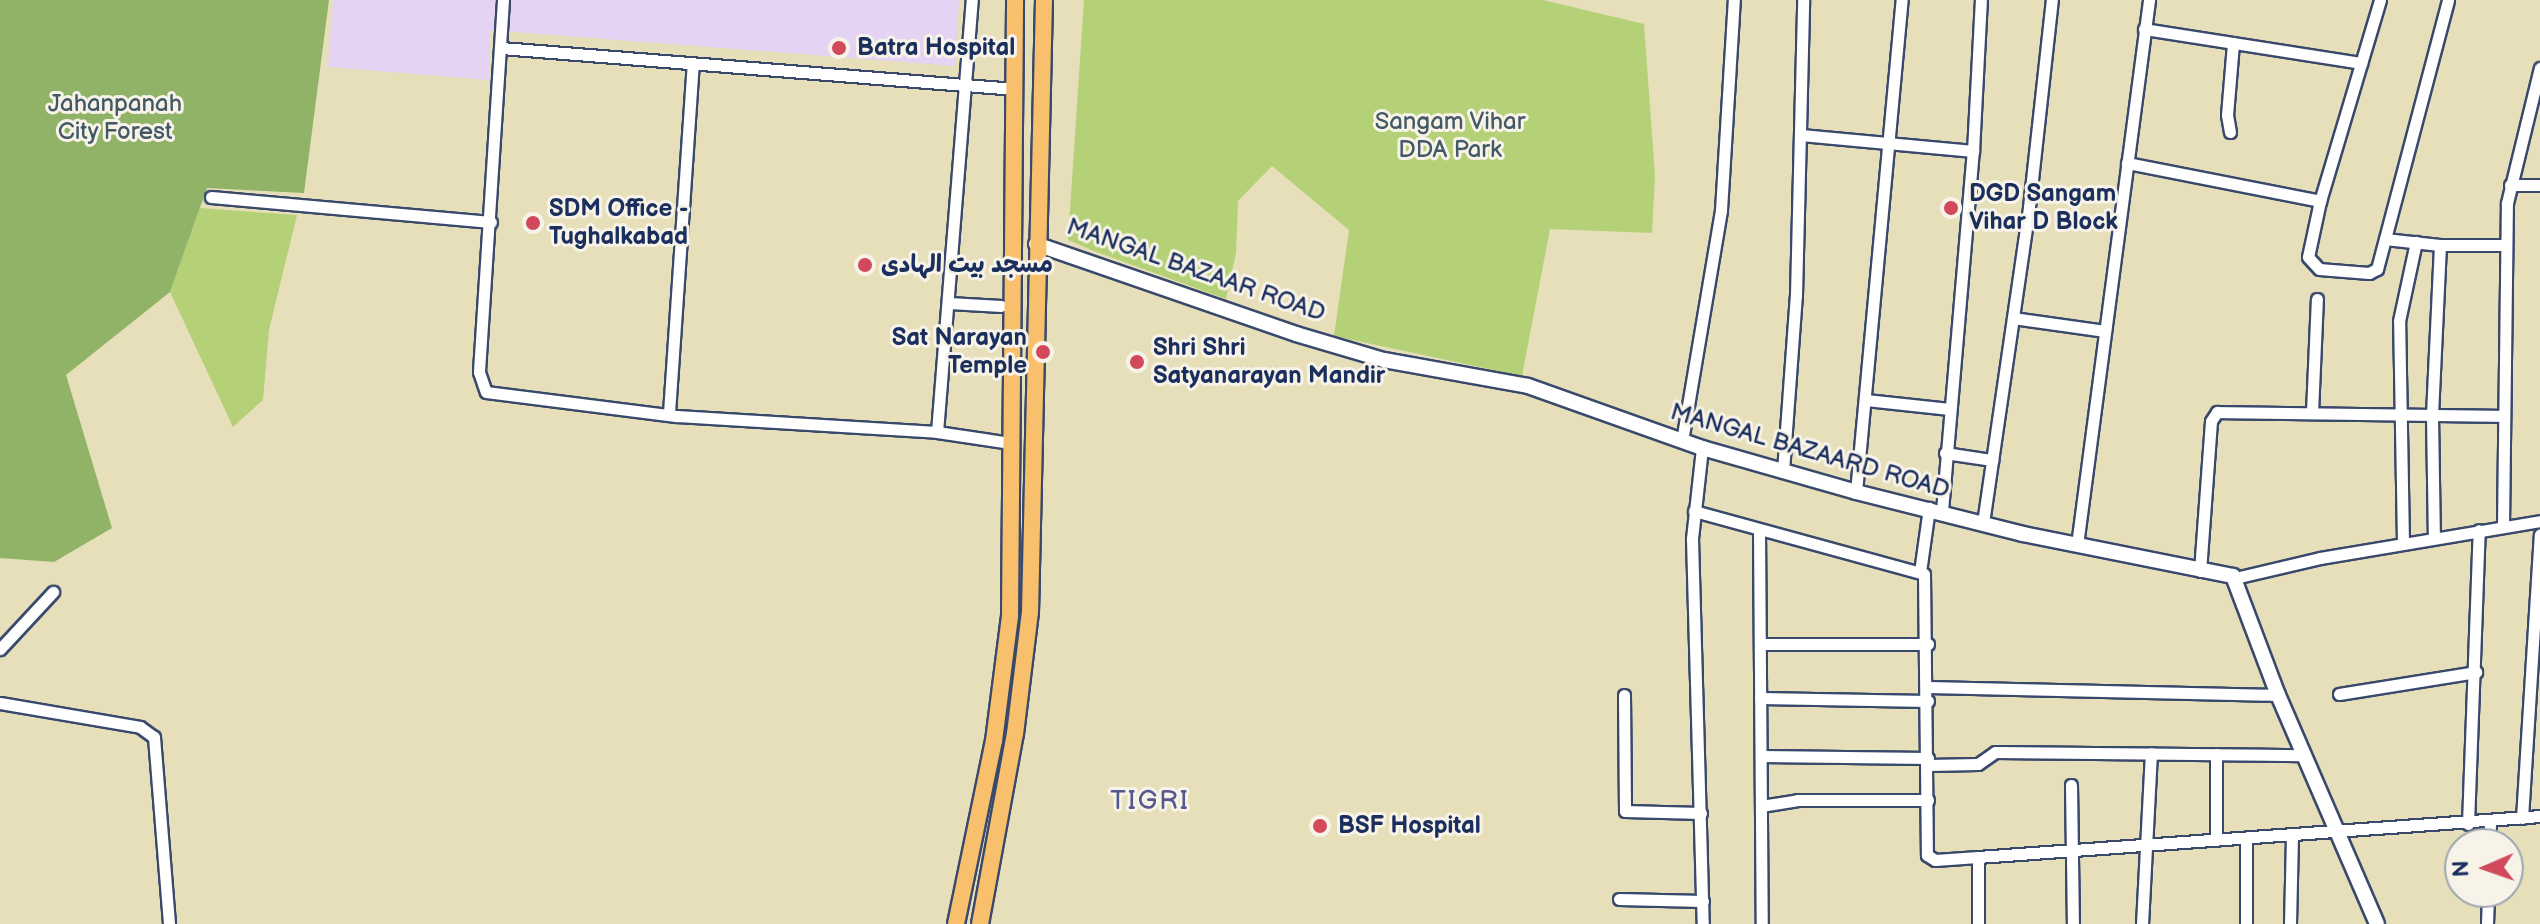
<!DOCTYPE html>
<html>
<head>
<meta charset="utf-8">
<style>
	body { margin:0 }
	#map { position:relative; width:2540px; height:924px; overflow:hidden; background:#e6dfba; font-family:"Balsamiq Sans","Playpen Sans Arabic",sans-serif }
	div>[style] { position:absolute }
	.built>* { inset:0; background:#e4d3f2 }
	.green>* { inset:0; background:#b5d177 }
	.forest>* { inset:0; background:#90b368 }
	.roads { filter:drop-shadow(2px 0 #39496c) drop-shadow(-2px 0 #39496c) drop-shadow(0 2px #39496c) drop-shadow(0 -2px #39496c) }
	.minor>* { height:11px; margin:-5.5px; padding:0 5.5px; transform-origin:5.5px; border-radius:5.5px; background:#fff }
	.tertiary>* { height:14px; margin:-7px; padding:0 7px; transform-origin:7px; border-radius:7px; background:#fff }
	.primary>* { height:16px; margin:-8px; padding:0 8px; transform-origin:8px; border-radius:8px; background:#f8bf6c }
	.dots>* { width:22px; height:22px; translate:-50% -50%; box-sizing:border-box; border:4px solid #f7f3e8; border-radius:50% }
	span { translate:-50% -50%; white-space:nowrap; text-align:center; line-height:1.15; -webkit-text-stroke:6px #f7f3e8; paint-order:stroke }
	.poi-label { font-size:24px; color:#1b2f5e; font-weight:700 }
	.left { translate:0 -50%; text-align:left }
	.right { translate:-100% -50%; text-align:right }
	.park-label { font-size:24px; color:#425864 }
	.street-label { font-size:24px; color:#1b2f5e }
	.neighbourhood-label { font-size:26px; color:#55588d; letter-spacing:2px }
	.north { position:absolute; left:2444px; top:828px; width:80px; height:80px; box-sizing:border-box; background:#f7f3e8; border:2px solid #9fa5b1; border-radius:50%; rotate:268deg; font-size:22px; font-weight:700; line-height:32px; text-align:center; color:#1b2f5e }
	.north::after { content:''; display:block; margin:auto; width:28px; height:36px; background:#d1495b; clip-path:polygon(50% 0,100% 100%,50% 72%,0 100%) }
</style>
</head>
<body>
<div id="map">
	<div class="built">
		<div style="clip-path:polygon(333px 0,959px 0,955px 66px,489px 30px,489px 80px,328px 67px)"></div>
	</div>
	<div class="green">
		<div style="clip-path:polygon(1084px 0,1543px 0,1644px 24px,1655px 176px,1652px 233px,1550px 229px,1522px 376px,1334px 336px,1349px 230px,1272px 166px,1238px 201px,1236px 253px,1226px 299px,1094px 251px,1068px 240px)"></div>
		<div style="clip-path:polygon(200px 208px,297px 215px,269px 330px,263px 400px,233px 427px,170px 292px)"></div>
	</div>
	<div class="forest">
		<div style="clip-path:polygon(0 0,329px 0,304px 193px,207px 188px,170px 292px,66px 375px,112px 528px,54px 562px,0 558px)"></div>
	</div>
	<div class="roads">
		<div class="minor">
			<div style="left:503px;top:0;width:373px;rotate:93.7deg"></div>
			<div style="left:479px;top:372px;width:21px;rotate:71deg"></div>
			<div style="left:486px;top:392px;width:193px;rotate:7.2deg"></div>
			<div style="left:677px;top:416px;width:260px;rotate:3.5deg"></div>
			<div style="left:937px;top:432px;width:75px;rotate:8.5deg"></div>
			<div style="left:2380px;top:0;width:210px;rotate:106.6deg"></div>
			<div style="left:2320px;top:201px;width:57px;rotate:102.1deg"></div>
			<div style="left:2308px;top:257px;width:16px;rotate:47deg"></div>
			<div style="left:2319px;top:269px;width:50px;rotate:4.6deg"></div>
			<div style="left:2369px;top:273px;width:9px;rotate:-27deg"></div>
			<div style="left:2377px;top:269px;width:278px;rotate:-75.2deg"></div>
			<div style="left:2144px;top:29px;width:220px;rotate:8.9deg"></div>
			<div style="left:501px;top:48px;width:516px;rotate:4.56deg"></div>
			<div style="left:2230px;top:132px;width:17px;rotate:-100deg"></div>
			<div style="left:2227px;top:115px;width:72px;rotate:-85.2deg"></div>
			<div style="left:1801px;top:135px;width:173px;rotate:5.3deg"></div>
			<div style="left:2127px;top:163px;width:197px;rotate:11.1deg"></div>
			<div style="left:2510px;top:185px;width:30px"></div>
			<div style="left:211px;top:197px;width:281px;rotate:5.1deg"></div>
			<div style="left:2385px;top:239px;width:55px;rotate:6.2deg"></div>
			<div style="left:2440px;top:245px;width:170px;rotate:92.7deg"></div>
			<div style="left:2432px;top:415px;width:123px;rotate:89.1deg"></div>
			<div style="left:2440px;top:245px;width:66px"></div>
			<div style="left:949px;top:303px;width:52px;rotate:3.3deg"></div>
			<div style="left:2013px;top:318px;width:93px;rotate:8deg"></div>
			<div style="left:1866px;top:400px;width:84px;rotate:6.1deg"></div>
			<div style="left:2312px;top:412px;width:113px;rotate:-87.5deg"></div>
			<div style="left:669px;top:413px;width:350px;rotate:-86.1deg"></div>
			<div style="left:937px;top:432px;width:433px;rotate:-85.4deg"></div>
			<div style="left:1682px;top:441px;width:234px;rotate:-80.4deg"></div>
			<div style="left:1721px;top:210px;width:210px;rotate:-86.5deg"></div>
			<div style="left:1702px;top:448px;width:92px;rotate:96.3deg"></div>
			<div style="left:1692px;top:539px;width:385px;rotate:88.4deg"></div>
			<div style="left:1945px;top:453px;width:48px;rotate:8.5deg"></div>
			<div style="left:1783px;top:471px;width:176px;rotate:-85.8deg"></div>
			<div style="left:1796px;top:295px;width:295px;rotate:-88.6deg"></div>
			<div style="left:1856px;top:492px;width:494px;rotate:-84.7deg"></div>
			<div style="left:1694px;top:511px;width:238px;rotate:15.3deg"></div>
			<div style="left:1924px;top:574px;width:281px;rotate:89.4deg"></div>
			<div style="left:1927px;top:855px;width:9px;rotate:32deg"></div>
			<div style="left:1935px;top:860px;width:43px;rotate:-4deg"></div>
			<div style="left:1978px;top:857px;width:67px;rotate:90deg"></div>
			<div style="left:1942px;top:511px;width:361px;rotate:-85.1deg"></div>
			<div style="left:1973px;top:151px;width:151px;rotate:-87deg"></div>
			<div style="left:1983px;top:523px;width:319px;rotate:-81.7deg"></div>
			<div style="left:2029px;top:207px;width:208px;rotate:-83.7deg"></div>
			<div style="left:2503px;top:526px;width:323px;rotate:-89.3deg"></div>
			<div style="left:2507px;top:203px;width:139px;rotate:-76.3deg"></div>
			<div style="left:1759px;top:530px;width:394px;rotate:89.6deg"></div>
			<div style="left:2403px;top:543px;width:222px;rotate:-91deg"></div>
			<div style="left:2399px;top:321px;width:81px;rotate:-77.9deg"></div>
			<div style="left:2077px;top:545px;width:550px;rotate:-82.47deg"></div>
			<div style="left:2200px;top:571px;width:150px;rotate:-85.8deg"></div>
			<div style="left:2211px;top:421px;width:11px;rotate:-56deg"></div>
			<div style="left:2217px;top:412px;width:287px;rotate:0.8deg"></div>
			<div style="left:1920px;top:572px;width:65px;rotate:-82deg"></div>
			<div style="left:2235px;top:578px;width:87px;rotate:-13.2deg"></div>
			<div style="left:2320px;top:558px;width:223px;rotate:-9.5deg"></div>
			<div style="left:1760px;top:644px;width:168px"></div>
			<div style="left:0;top:649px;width:78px;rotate:-47.1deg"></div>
			<div style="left:1928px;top:687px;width:350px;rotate:1.3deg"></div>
			<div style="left:2339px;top:694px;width:139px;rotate:-9.1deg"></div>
			<div style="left:1624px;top:695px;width:116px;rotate:89.5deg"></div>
			<div style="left:1625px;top:811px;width:76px;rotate:1.5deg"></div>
			<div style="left:1760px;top:698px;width:168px;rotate:1deg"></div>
			<div style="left:0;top:703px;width:142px;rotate:9.7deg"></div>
			<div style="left:140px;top:727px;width:17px;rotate:36deg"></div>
			<div style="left:154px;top:737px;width:188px;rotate:85.4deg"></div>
			<div style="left:2216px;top:754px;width:86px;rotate:90deg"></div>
			<div style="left:1761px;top:756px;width:167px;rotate:0.7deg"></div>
			<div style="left:1928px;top:765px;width:50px;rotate:-1.1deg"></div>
			<div style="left:1978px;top:764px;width:21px;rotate:-35deg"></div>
			<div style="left:1995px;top:752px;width:309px;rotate:0.6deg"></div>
			<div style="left:2071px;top:785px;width:139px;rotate:89.2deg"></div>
			<div style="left:1761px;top:806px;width:36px;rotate:-9deg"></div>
			<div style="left:1797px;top:800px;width:131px"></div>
			<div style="left:2522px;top:818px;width:284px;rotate:-86.4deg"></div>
			<div style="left:2468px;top:824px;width:294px;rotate:-87.9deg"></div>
			<div style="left:2489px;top:844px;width:22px;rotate:-87deg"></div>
			<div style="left:1978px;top:857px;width:563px;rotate:-4.17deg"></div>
			<div style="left:1619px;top:899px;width:84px;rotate:1.4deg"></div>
			<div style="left:2142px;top:924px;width:171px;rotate:-87deg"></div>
			<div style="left:2246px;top:924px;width:86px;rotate:-90deg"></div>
			<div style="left:2290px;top:924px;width:89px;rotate:-88.7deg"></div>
			<div style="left:2487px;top:924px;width:32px;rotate:-88deg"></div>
		</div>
		<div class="tertiary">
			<div style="left:1036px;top:244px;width:275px;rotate:19.1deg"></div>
			<div style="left:1296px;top:334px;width:92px;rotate:16.5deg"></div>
			<div style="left:1384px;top:360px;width:146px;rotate:10.2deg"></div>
			<div style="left:1528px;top:386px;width:185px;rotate:19.6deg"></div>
			<div style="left:1702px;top:448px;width:160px;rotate:15.9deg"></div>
			<div style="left:1856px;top:492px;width:172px;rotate:14.1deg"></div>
			<div style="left:2023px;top:534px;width:214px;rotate:11.3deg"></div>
			<div style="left:2233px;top:576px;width:127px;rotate:69.3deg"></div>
			<div style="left:2278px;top:695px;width:249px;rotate:66.6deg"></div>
		</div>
		<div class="primary">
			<div style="left:956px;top:924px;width:187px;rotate:-78.3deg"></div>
			<div style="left:994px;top:741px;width:126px;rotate:-82.7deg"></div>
			<div style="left:1010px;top:616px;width:616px;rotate:-89.53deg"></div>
			<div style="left:980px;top:924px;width:193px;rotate:-79.6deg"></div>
			<div style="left:1015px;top:734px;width:123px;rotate:-83deg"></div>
			<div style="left:1030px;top:612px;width:612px;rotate:-88.69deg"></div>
		</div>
	</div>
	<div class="dots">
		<div style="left:839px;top:48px;background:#d1495b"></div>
		<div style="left:1951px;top:208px;background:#d1495b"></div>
		<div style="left:533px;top:223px;background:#d1495b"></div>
		<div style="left:865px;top:265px;background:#d1495b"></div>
		<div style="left:1043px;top:352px;background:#d1495b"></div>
		<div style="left:1137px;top:362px;background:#d1495b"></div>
		<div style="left:1320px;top:826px;background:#d1495b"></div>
	</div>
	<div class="poi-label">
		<span class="left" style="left:857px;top:48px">Batra Hospital</span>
		<span class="left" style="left:1969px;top:208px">DGD Sangam<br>Vihar D Block</span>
		<span class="left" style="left:549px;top:223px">SDM Office -<br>Tughalkabad</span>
		<span class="left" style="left:881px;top:265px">مسجد بیت الہادی</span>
		<span class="right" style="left:1027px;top:352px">Sat Narayan<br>Temple</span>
		<span class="left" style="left:1153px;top:362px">Shri Shri<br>Satyanarayan Mandir</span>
		<span class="left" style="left:1338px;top:826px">BSF Hospital</span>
	</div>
	<div class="park-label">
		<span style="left:115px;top:118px">Jahanpanah<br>City Forest</span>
		<span style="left:1450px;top:136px">Sangam Vihar<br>DDA Park</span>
	</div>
	<div class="street-label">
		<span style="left:1196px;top:270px;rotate:19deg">MANGAL BAZAAR ROAD</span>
		<span style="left:1810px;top:451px;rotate:16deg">MANGAL BAZAARD ROAD</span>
	</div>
	<div class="neighbourhood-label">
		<span style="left:1150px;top:802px">TIGRI</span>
	</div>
	<div class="north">N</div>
</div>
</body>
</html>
